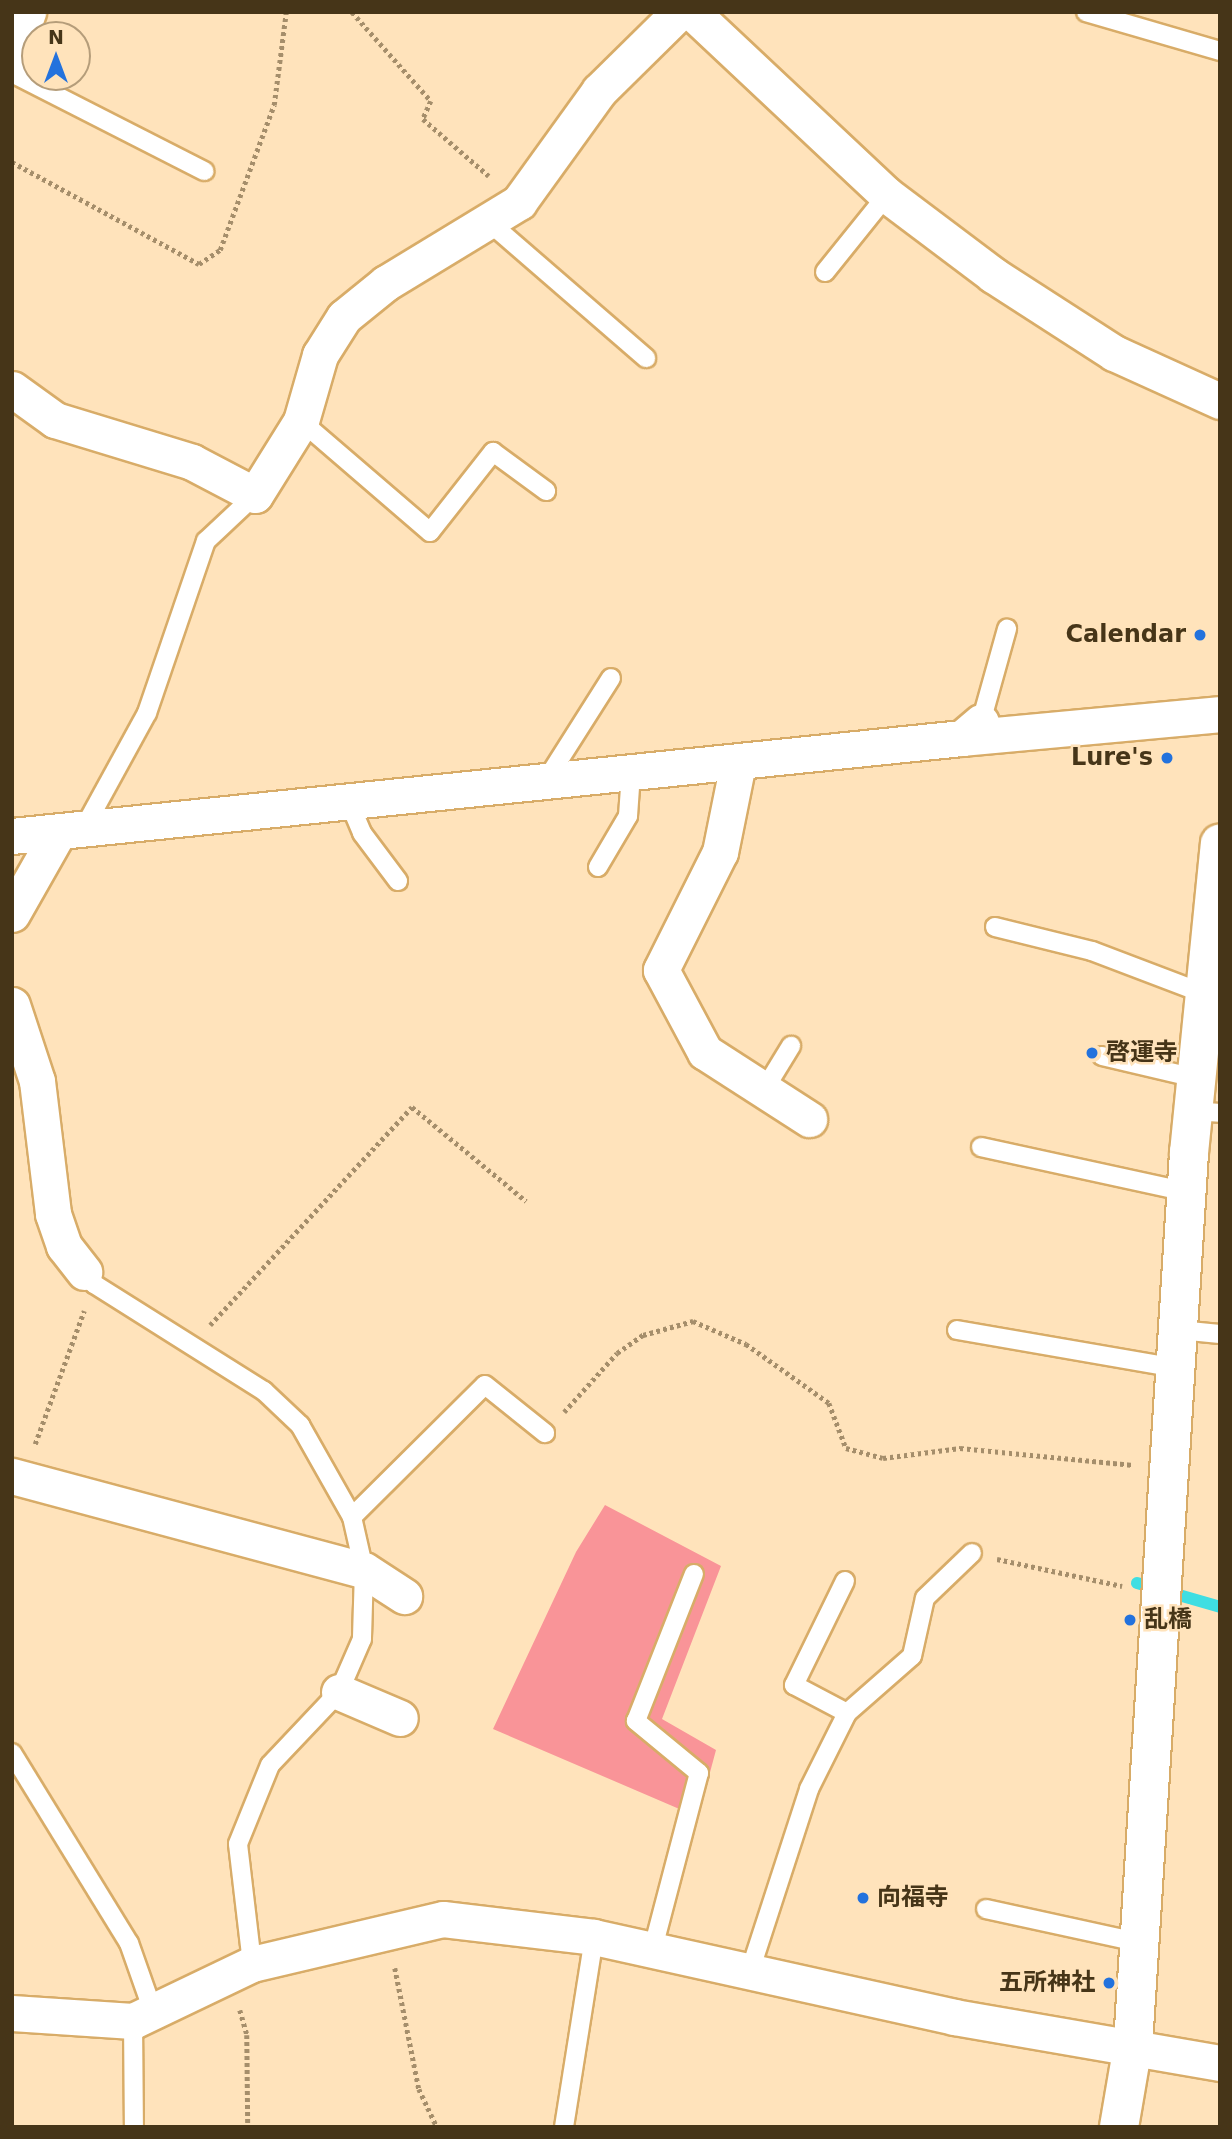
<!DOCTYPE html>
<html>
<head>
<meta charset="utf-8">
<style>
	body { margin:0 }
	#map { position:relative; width:1232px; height:2139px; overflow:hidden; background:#ffe3bb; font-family:"DejaVu Sans","Noto Sans JP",sans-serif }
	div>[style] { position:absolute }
	.green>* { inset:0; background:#f99498 }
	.stream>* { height:12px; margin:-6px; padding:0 6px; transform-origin:6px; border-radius:6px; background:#3fdee2 }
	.path>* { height:4.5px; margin-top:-2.25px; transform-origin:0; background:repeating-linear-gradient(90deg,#a58e6b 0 3.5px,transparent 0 7px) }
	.roads { filter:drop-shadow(2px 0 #d8ac68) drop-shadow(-2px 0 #d8ac68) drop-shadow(0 2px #d8ac68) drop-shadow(0 -2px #d8ac68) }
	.lane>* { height:18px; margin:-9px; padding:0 9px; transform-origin:9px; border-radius:9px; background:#fff }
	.street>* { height:35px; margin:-17.5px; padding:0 17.5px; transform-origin:17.5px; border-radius:17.5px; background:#fff }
	.secondary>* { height:38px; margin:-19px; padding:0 19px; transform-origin:19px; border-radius:19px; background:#fff }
	.dots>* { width:19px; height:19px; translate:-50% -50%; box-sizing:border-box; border:4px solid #ffe3bb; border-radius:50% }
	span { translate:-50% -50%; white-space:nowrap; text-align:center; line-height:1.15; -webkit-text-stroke:5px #ffe3bb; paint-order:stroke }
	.poi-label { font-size:24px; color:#463518; font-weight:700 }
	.right { translate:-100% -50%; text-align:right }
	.left { translate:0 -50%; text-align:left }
	.frame { position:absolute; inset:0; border:14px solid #463518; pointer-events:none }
	.north { position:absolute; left:21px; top:21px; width:70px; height:70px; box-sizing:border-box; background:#ffe3bb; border:2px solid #b59d7a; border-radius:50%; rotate:0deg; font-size:19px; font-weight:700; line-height:28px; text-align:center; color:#463518 }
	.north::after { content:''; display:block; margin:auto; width:24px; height:32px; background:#2372dd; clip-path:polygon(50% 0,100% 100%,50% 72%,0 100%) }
</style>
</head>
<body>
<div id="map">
	<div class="green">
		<div style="clip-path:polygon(605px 1505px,721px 1566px,662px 1719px,716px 1750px,698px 1817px,493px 1729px,576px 1552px)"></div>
	</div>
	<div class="stream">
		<div style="left:1137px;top:1583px;width:86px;rotate:16.1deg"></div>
	</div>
	<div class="path">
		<div style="left:352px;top:12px;width:119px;rotate:48.4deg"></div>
		<div style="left:431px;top:101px;width:20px;rotate:114deg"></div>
		<div style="left:423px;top:119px;width:87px;rotate:40.8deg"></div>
		<div style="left:12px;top:162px;width:213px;rotate:28.6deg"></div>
		<div style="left:199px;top:264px;width:25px;rotate:-34deg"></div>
		<div style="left:220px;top:250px;width:155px;rotate:-69.6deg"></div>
		<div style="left:274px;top:105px;width:94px;rotate:-82.6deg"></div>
		<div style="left:210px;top:1325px;width:297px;rotate:-47.2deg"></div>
		<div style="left:412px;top:1107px;width:148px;rotate:39.5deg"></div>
		<div style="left:564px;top:1412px;width:79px;rotate:-48.1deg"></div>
		<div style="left:617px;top:1353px;width:32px;rotate:-35deg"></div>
		<div style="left:643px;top:1335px;width:52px;rotate:-15.6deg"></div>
		<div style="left:693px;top:1321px;width:58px;rotate:23.5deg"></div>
		<div style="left:746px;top:1344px;width:102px;rotate:35.4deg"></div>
		<div style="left:829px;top:1403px;width:48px;rotate:69.3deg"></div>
		<div style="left:846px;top:1448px;width:38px;rotate:15deg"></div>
		<div style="left:883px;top:1458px;width:78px;rotate:-7.4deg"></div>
		<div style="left:960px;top:1448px;width:174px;rotate:5.6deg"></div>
		<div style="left:35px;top:1444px;width:142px;rotate:-69.8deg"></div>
		<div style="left:997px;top:1559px;width:128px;rotate:12.2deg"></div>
		<div style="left:395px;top:1968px;width:123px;rotate:78.8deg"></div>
		<div style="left:419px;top:2089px;width:42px;rotate:64.7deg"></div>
		<div style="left:240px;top:2010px;width:26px;rotate:74deg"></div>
		<div style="left:247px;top:2035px;width:92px;rotate:89.4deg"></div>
	</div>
	<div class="roads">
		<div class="lane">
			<div style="left:1086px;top:12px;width:140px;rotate:16.2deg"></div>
			<div style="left:12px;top:73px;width:216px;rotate:27deg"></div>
			<div style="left:489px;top:222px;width:208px;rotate:40.9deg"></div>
			<div style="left:825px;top:272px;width:99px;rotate:-51.2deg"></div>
			<div style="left:301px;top:421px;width:170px;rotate:40.7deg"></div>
			<div style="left:430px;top:532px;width:102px;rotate:-51.8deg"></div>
			<div style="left:493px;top:452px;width:66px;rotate:36.3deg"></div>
			<div style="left:981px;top:722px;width:97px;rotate:-74.4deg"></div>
			<div style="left:545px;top:782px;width:123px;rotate:-57.6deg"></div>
			<div style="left:349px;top:802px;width:34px;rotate:67deg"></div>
			<div style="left:362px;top:833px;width:60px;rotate:53.1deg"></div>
			<div style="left:84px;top:828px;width:131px;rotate:-61.3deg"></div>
			<div style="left:147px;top:713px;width:182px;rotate:-71.1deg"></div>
			<div style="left:206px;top:541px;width:67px;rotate:-43.2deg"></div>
			<div style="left:598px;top:867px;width:59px;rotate:-59.5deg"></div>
			<div style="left:628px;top:816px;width:43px;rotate:-86deg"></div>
			<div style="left:995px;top:927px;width:100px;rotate:13.9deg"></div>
			<div style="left:1092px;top:951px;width:121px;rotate:20.8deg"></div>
			<div style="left:1102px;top:1056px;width:97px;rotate:13.2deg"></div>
			<div style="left:764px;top:1090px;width:52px;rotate:-58.5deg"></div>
			<div style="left:1193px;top:1111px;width:27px;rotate:4deg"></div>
			<div style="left:981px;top:1147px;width:211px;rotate:12.3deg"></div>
			<div style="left:84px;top:1272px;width:16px;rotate:50deg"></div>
			<div style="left:94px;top:1284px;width:201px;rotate:32.2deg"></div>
			<div style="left:264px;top:1391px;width:50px;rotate:43.4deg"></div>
			<div style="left:300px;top:1425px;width:106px;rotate:60.5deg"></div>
			<div style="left:352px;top:1517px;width:54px;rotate:77.2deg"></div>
			<div style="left:364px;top:1570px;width:69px;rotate:91.7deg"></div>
			<div style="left:362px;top:1639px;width:58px;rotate:113.5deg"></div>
			<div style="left:339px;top:1692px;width:100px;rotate:133.4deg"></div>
			<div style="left:270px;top:1765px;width:85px;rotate:112.1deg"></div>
			<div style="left:238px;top:1844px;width:121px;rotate:83.3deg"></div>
			<div style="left:957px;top:1330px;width:222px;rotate:9.8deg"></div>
			<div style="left:1179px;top:1330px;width:41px;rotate:5.6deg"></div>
			<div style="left:352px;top:1517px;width:187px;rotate:-44.8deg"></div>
			<div style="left:485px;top:1385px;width:77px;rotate:38.7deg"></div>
			<div style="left:845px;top:1581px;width:116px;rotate:116.1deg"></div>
			<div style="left:794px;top:1685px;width:60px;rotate:27.8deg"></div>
			<div style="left:12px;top:1753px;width:223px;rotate:58.4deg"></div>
			<div style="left:129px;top:1943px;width:75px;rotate:70.6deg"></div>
			<div style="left:986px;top:1909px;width:155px;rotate:12.3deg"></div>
			<div style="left:653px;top:1948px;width:181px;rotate:-75.3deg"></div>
			<div style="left:699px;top:1773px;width:82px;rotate:-140.5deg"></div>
			<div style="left:636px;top:1721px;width:158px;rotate:-68.5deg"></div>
			<div style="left:749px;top:1974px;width:194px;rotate:-72deg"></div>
			<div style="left:809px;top:1789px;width:85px;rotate:-63.4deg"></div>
			<div style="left:847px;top:1713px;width:86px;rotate:-41.2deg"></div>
			<div style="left:912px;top:1656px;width:59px;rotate:-77.4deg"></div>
			<div style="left:925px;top:1598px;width:65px;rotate:-43.8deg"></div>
			<div style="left:133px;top:2021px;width:106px;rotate:89.5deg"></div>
			<div style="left:564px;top:2127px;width:192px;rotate:-81deg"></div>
		</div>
		<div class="street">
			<div style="left:692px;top:12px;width:267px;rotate:43.2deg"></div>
			<div style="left:887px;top:195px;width:133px;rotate:37deg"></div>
			<div style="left:993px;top:275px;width:144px;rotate:32.8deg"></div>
			<div style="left:1114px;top:353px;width:116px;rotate:24.4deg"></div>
			<div style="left:12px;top:56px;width:47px;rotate:-70deg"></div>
			<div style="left:12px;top:389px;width:53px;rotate:35.8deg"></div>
			<div style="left:55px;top:420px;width:143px;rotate:17deg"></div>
			<div style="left:192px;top:462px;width:71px;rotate:27.6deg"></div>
			<div style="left:255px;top:495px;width:87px;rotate:-58.1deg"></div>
			<div style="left:301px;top:421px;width:69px;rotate:-73.9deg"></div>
			<div style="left:320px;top:355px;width:45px;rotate:-57.7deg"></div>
			<div style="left:344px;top:317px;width:54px;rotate:-39deg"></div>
			<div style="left:386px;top:283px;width:156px;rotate:-31.3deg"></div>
			<div style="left:519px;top:202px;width:137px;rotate:-54.2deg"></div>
			<div style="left:599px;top:91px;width:112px;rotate:-44.6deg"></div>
			<div style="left:981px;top:722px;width:25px;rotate:140deg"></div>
			<div style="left:962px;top:738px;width:259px;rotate:-5.3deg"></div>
			<div style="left:738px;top:763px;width:91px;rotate:101.4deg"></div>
			<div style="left:720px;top:852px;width:132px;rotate:116.6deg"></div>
			<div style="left:661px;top:970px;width:93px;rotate:61.8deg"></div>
			<div style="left:705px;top:1052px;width:124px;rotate:32.8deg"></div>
			<div style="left:12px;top:836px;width:955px;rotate:-5.89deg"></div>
			<div style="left:12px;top:914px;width:95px;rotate:-60.5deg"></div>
			<div style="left:12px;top:1005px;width:80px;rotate:71.8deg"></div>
			<div style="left:37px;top:1081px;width:134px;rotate:83.1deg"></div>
			<div style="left:53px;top:1214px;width:34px;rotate:71deg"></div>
			<div style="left:64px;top:1246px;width:33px;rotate:52deg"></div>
			<div style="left:12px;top:1476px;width:364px;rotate:15deg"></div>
			<div style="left:364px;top:1570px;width:48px;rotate:33deg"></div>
			<div style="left:339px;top:1692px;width:66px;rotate:23.1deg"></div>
			<div style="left:12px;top:2013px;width:121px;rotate:3.8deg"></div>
			<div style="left:133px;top:2021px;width:132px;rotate:-25.6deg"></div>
			<div style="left:252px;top:1964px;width:196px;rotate:-13.3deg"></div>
			<div style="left:443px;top:1919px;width:152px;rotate:6.8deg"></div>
			<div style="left:594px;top:1937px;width:369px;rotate:12.5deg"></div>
			<div style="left:954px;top:2017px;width:270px;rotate:9.8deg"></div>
		</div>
		<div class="secondary">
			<div style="left:1119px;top:2127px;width:83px;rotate:-80.3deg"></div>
			<div style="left:1133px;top:2045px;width:894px;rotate:-86.41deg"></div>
			<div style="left:1189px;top:1153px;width:311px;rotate:-84.3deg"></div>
		</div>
	</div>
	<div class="dots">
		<div style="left:1200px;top:635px;background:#2372dd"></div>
		<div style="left:1167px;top:758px;background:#2372dd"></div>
		<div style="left:1092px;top:1053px;background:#2372dd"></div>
		<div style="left:1130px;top:1620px;background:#2372dd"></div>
		<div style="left:863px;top:1898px;background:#2372dd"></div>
		<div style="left:1109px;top:1983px;background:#2372dd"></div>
	</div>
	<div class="poi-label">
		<span class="right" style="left:1186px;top:635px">Calendar</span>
		<span class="right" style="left:1153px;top:758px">Lure's</span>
		<span class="left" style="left:1106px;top:1053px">啓運寺</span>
		<span class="left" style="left:1144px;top:1620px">乱橋</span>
		<span class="left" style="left:877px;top:1898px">向福寺</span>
		<span class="right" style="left:1095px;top:1983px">五所神社</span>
	</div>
	<div class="frame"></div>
	<div class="north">N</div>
</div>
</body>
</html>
